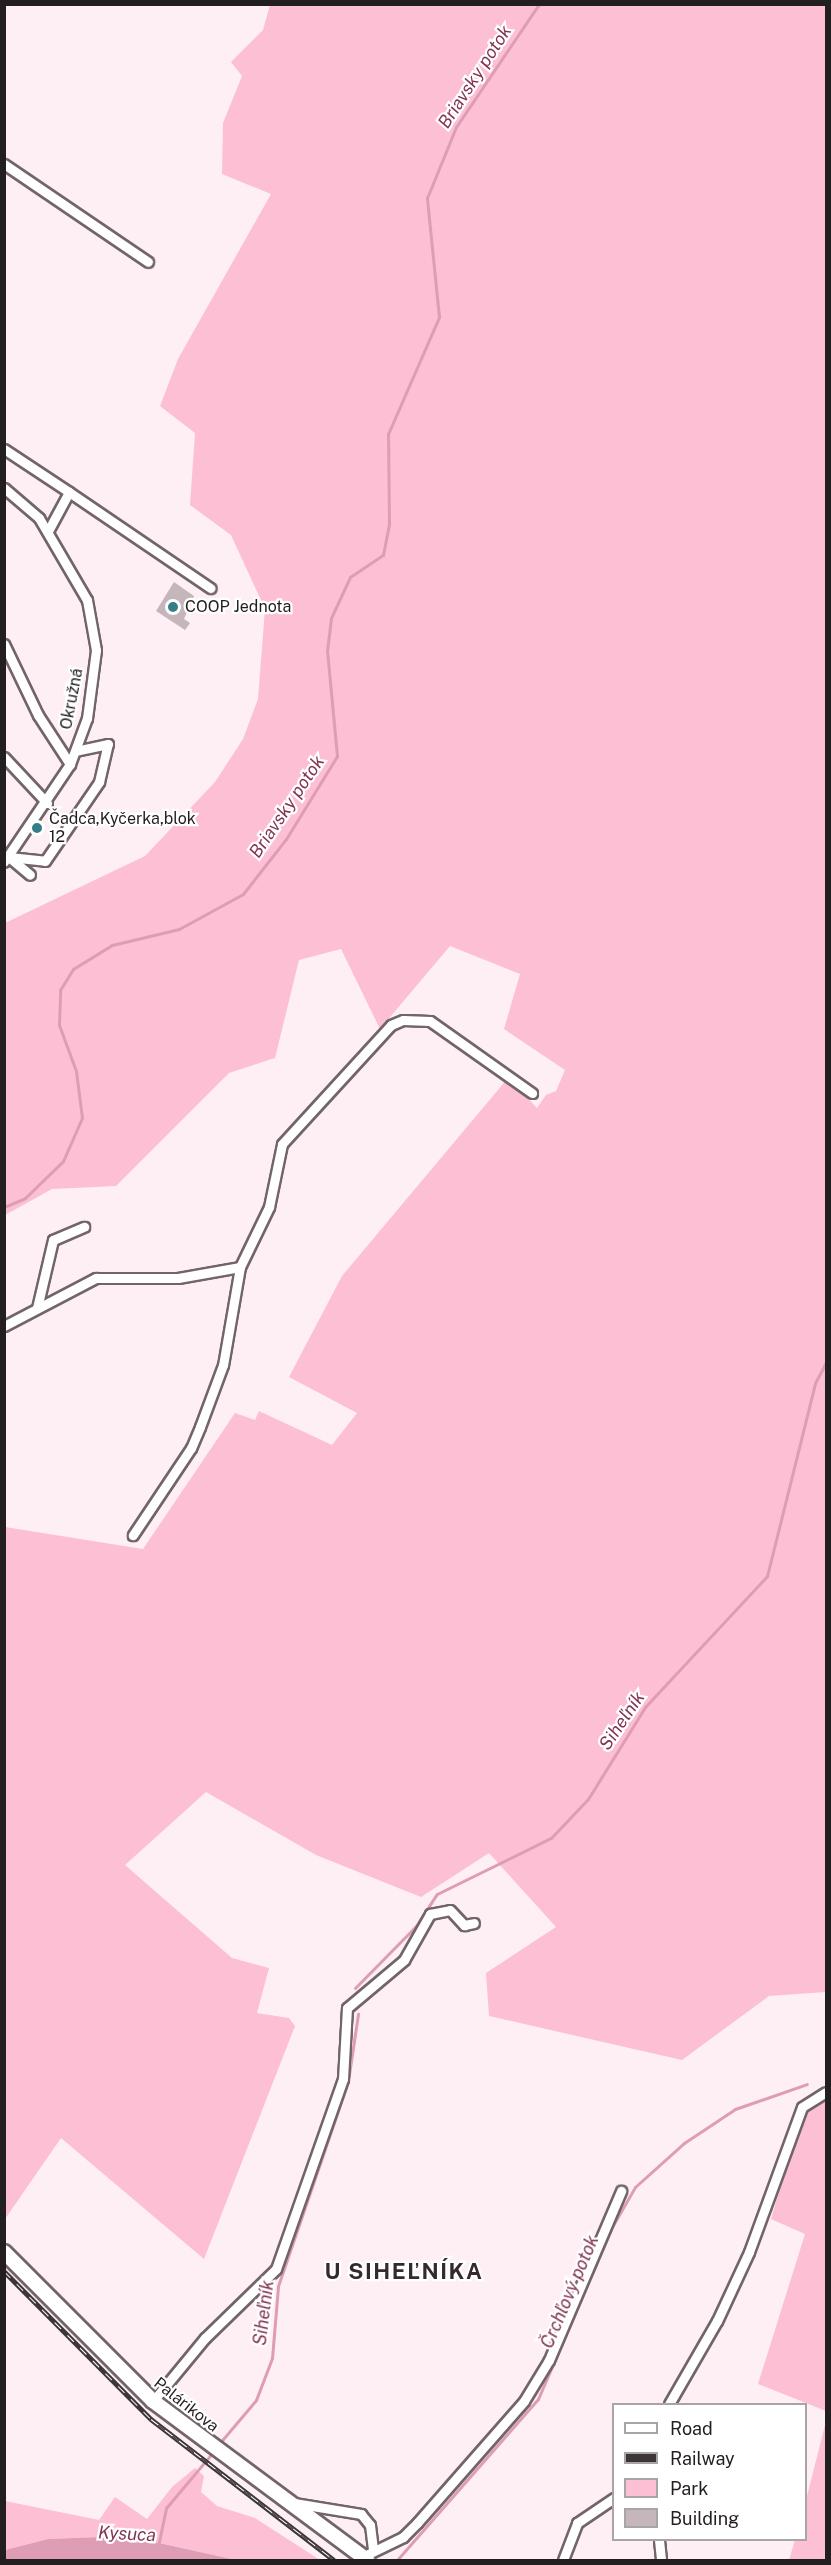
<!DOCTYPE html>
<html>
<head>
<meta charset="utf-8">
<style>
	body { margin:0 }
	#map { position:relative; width:831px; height:2565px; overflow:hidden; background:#feeff4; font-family:"Public Sans",sans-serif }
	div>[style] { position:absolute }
	.green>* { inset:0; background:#fdbfd4 }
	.water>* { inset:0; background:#de9db4 }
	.stream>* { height:3px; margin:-1.5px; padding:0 1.5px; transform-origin:1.5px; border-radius:1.5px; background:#de9db4 }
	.building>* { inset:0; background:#c4b6ba }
	.roads { filter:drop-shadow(2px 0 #726569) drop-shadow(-2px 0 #726569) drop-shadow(0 2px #726569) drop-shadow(0 -2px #726569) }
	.minor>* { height:9px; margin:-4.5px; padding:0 4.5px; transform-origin:4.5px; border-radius:4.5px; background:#fff }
	.secondary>* { height:14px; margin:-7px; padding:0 7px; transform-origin:7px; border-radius:7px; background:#fff }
	.rail>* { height:5px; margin-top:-2.5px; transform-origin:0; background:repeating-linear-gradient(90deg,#fff 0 9px,#3d3638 0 18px); box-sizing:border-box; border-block:2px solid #3d3638 }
	.dots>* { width:16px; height:16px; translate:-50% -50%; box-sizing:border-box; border:3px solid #fff; border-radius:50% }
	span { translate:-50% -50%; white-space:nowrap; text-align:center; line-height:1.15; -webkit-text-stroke:4.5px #fff; paint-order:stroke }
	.poi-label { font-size:16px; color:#231e1f }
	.left { translate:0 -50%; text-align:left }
	.street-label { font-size:16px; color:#231e1f }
	.water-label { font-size:18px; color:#833555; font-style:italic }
	.district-label { font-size:22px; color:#34292c; font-weight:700; letter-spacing:1.5px }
	.frame { position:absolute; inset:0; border:6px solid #231e1f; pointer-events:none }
	.legend { position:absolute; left:612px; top:2403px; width:195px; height:138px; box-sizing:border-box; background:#fff; border:2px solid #a7a5a5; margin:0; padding:8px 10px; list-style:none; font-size:18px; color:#231e1f }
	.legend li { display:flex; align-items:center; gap:12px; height:30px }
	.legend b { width:30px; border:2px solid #a7a5a5 }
</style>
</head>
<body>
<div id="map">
	<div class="green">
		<div style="clip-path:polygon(270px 5px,826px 5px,826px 1992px,769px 1996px,682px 2060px,489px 2016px,486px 1973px,556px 1927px,489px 1853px,421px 1897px,316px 1855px,206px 1792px,125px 1865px,232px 1958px,269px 1968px,257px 2013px,289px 2018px,295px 2026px,204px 2259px,61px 2138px,5px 2219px,5px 1527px,143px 1549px,235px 1413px,255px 1420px,259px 1411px,332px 1445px,357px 1413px,289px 1377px,342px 1276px,508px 1078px,537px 1108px,546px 1095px,556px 1091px,565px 1070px,504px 1029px,520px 974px,450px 946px,380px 1029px,341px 949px,299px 960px,275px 1058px,229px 1073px,116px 1186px,52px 1189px,5px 1215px,5px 923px,145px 856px,215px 782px,243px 739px,258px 699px,265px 609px,231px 535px,190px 505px,195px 433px,160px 406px,178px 359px,271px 194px,222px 174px,223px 123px,242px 76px,231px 62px,263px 30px)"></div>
		<div style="clip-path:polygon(826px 2100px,826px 2411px,758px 2384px,805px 2234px,771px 2219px,802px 2113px)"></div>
		<div style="clip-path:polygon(826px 2421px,826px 2560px,789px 2560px,795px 2540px,806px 2540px,806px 2500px)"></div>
		<div style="clip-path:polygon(195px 2468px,204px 2476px,201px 2492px,217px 2506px,255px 2518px,320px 2560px,236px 2560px,141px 2539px,99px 2537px,48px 2539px,5px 2550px,5px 2501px,99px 2520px,115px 2497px,147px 2519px,172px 2487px)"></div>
	</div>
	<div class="water">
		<div style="clip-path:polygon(99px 2537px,141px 2539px,236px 2560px,5px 2560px,5px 2550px,48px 2539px)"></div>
	</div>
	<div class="stream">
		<div style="left:4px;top:1207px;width:23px;rotate:-23deg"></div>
		<div style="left:25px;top:1198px;width:53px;rotate:-44.2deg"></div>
		<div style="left:63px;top:1161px;width:47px;rotate:-66.2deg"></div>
		<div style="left:82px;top:1118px;width:47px;rotate:-97.3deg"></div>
		<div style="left:76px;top:1071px;width:49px;rotate:-110.3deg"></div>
		<div style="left:59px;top:1025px;width:35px;rotate:-88deg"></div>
		<div style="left:60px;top:990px;width:25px;rotate:-58deg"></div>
		<div style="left:73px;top:969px;width:46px;rotate:-31.6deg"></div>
		<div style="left:112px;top:945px;width:69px;rotate:-13.4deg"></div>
		<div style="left:179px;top:929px;width:73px;rotate:-28.7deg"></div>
		<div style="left:243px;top:894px;width:70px;rotate:-52deg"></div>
		<div style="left:286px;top:839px;width:97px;rotate:-58.4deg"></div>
		<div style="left:337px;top:756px;width:105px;rotate:-95.4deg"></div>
		<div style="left:327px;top:651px;width:33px;rotate:-83deg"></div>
		<div style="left:331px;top:618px;width:45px;rotate:-65.1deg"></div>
		<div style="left:350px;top:577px;width:40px;rotate:-34deg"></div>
		<div style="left:383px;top:555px;width:31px;rotate:-79deg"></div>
		<div style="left:389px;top:525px;width:91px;rotate:-90.6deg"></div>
		<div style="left:388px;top:434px;width:128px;rotate:-66.4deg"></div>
		<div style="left:439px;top:317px;width:120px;rotate:-95.8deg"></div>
		<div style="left:427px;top:198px;width:77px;rotate:-67.8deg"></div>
		<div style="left:456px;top:127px;width:148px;rotate:-56deg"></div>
		<div style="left:355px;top:1988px;width:87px;rotate:-45.5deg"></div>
		<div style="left:416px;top:1926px;width:38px;rotate:-57deg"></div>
		<div style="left:437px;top:1894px;width:127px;rotate:-26.2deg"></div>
		<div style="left:551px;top:1838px;width:54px;rotate:-46.5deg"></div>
		<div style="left:588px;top:1799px;width:108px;rotate:-58.2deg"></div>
		<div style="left:645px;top:1707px;width:179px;rotate:-47deg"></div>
		<div style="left:767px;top:1576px;width:199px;rotate:-76deg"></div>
		<div style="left:815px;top:1383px;width:24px;rotate:-62deg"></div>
		<div style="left:218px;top:2445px;width:59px;rotate:-49.8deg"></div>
		<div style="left:256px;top:2400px;width:45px;rotate:-69.1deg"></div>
		<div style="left:272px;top:2358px;width:72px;rotate:-85.2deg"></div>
		<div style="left:278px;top:2286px;width:217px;rotate:-71.1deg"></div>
		<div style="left:348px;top:2081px;width:68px;rotate:-81.5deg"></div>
		<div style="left:158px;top:2546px;width:39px;rotate:-78deg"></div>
		<div style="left:166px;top:2508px;width:75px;rotate:-49.9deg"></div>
		<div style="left:397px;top:2560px;width:214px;rotate:-48.8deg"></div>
		<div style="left:538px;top:2399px;width:187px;rotate:-66.7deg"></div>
		<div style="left:612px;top:2227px;width:46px;rotate:-60.1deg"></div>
		<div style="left:635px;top:2187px;width:66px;rotate:-41.9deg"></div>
		<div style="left:684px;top:2143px;width:61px;rotate:-33.7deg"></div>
		<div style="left:735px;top:2109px;width:76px;rotate:-19.1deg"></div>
	</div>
	<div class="building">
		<div style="clip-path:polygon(174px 582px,194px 596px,184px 619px,190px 623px,185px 630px,156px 611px)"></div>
	</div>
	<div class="roads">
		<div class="minor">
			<div style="left:4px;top:164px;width:174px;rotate:34.2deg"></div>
			<div style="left:4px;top:449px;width:78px;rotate:33.5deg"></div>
			<div style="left:4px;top:488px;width:46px;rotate:40.6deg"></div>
			<div style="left:39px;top:518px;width:95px;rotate:59.7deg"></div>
			<div style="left:87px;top:600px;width:51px;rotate:79.8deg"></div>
			<div style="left:96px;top:650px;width:69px;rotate:97.5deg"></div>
			<div style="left:87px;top:718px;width:49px;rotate:110.3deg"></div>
			<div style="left:70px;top:764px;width:118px;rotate:124deg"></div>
			<div style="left:48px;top:531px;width:44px;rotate:-61.7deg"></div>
			<div style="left:69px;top:492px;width:171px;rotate:34.2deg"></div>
			<div style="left:4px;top:644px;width:79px;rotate:64.4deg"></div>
			<div style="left:38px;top:715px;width:59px;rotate:56.9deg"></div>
			<div style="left:4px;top:757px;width:63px;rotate:46.9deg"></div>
			<div style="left:9px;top:857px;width:36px;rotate:6deg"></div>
			<div style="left:45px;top:861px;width:96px;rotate:-55.6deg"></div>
			<div style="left:99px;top:782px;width:39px;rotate:-77deg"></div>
			<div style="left:108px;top:744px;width:33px;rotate:168deg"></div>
			<div style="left:10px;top:858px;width:26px;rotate:40deg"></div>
			<div style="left:240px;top:1267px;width:67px;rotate:-64.2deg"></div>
			<div style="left:269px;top:1207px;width:64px;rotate:-78.3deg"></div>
			<div style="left:282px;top:1144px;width:161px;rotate:-47.5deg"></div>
			<div style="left:391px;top:1025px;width:13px;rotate:-23deg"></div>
			<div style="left:403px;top:1020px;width:27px;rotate:2deg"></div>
			<div style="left:430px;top:1021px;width:125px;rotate:35.2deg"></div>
			<div style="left:37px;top:1308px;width:70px;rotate:-76.8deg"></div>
			<div style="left:53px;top:1240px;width:34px;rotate:-23deg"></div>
			<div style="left:4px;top:1326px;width:104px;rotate:-27.6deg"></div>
			<div style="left:96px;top:1278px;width:82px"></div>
			<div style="left:178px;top:1278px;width:63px;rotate:-10.1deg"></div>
			<div style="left:240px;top:1267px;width:99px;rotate:99.8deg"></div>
			<div style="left:223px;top:1365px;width:66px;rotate:110.4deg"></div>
			<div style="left:200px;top:1427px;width:23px;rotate:113deg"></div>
			<div style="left:191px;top:1448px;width:105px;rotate:123.7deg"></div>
			<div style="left:153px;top:2401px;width:82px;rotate:-50.5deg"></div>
			<div style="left:205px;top:2338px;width:99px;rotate:-44.2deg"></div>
			<div style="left:276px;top:2269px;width:201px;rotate:-70.6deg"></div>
			<div style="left:343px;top:2079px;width:71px;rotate:-86.8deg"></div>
			<div style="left:347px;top:2008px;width:75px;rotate:-40.1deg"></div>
			<div style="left:404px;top:1960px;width:53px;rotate:-60.5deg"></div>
			<div style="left:430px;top:1914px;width:20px;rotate:-11deg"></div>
			<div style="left:450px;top:1910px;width:21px;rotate:47deg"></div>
			<div style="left:464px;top:1925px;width:10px;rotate:-11deg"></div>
			<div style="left:669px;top:2404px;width:96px;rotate:-60deg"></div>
			<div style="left:717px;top:2321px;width:76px;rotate:-65.1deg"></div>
			<div style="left:749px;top:2252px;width:154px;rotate:-69.9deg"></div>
			<div style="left:802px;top:2107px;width:28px;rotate:-32deg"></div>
			<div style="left:294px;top:2503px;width:68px;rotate:9.3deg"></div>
			<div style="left:361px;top:2514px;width:14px;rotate:51deg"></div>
			<div style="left:370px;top:2525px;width:25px;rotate:83deg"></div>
			<div style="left:659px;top:2540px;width:20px;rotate:84deg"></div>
			<div style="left:362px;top:2557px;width:46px;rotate:-26deg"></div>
			<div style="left:403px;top:2537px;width:20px;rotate:-45deg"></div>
			<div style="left:417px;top:2523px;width:162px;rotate:-48.7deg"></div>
			<div style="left:524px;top:2401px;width:48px;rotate:-58.6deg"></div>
			<div style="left:549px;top:2360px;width:184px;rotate:-66.9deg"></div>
			<div style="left:563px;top:2560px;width:40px;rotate:-69deg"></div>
			<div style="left:577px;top:2523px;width:45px;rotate:-34deg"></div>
		</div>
		<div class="secondary">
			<div style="left:4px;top:2252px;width:211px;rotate:45deg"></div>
			<div style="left:153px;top:2401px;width:267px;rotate:36.6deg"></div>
		</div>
	</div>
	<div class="rail">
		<div style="left:4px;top:2271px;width:209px;rotate:45.2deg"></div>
		<div style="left:151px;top:2419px;width:231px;rotate:37.6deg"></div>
	</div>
	<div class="dots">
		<div style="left:173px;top:607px;background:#367e87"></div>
		<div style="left:37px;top:828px;background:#367e87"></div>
	</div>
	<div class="poi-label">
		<span class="left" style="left:185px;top:607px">COOP Jednota</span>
		<span class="left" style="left:49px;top:828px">Čadca,Kyčerka,blok<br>12</span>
	</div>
	<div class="street-label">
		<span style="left:72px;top:699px;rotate:-79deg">Okružná</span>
		<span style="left:186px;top:2405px;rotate:38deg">Palárikova</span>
	</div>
	<div class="water-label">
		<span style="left:475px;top:77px;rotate:-57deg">Briavsky potok</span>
		<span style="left:287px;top:807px;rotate:-56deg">Briavsky potok</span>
		<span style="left:622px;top:1721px;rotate:-56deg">Siheľník</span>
		<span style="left:570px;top:2292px;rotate:-67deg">Črchľový potok</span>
		<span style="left:264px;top:2313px;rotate:-83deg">Siheľník</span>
		<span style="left:127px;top:2534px;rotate:3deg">Kysuca</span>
	</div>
	<div class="district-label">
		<span style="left:404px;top:2272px">U SIHEĽNÍKA</span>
	</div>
	<div class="frame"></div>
	<ul class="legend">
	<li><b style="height:8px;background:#fff"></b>Road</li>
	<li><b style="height:8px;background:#3d3638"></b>Railway</li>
	<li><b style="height:16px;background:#fdbfd4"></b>Park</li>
	<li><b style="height:16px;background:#c4b6ba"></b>Building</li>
	</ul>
</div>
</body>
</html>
